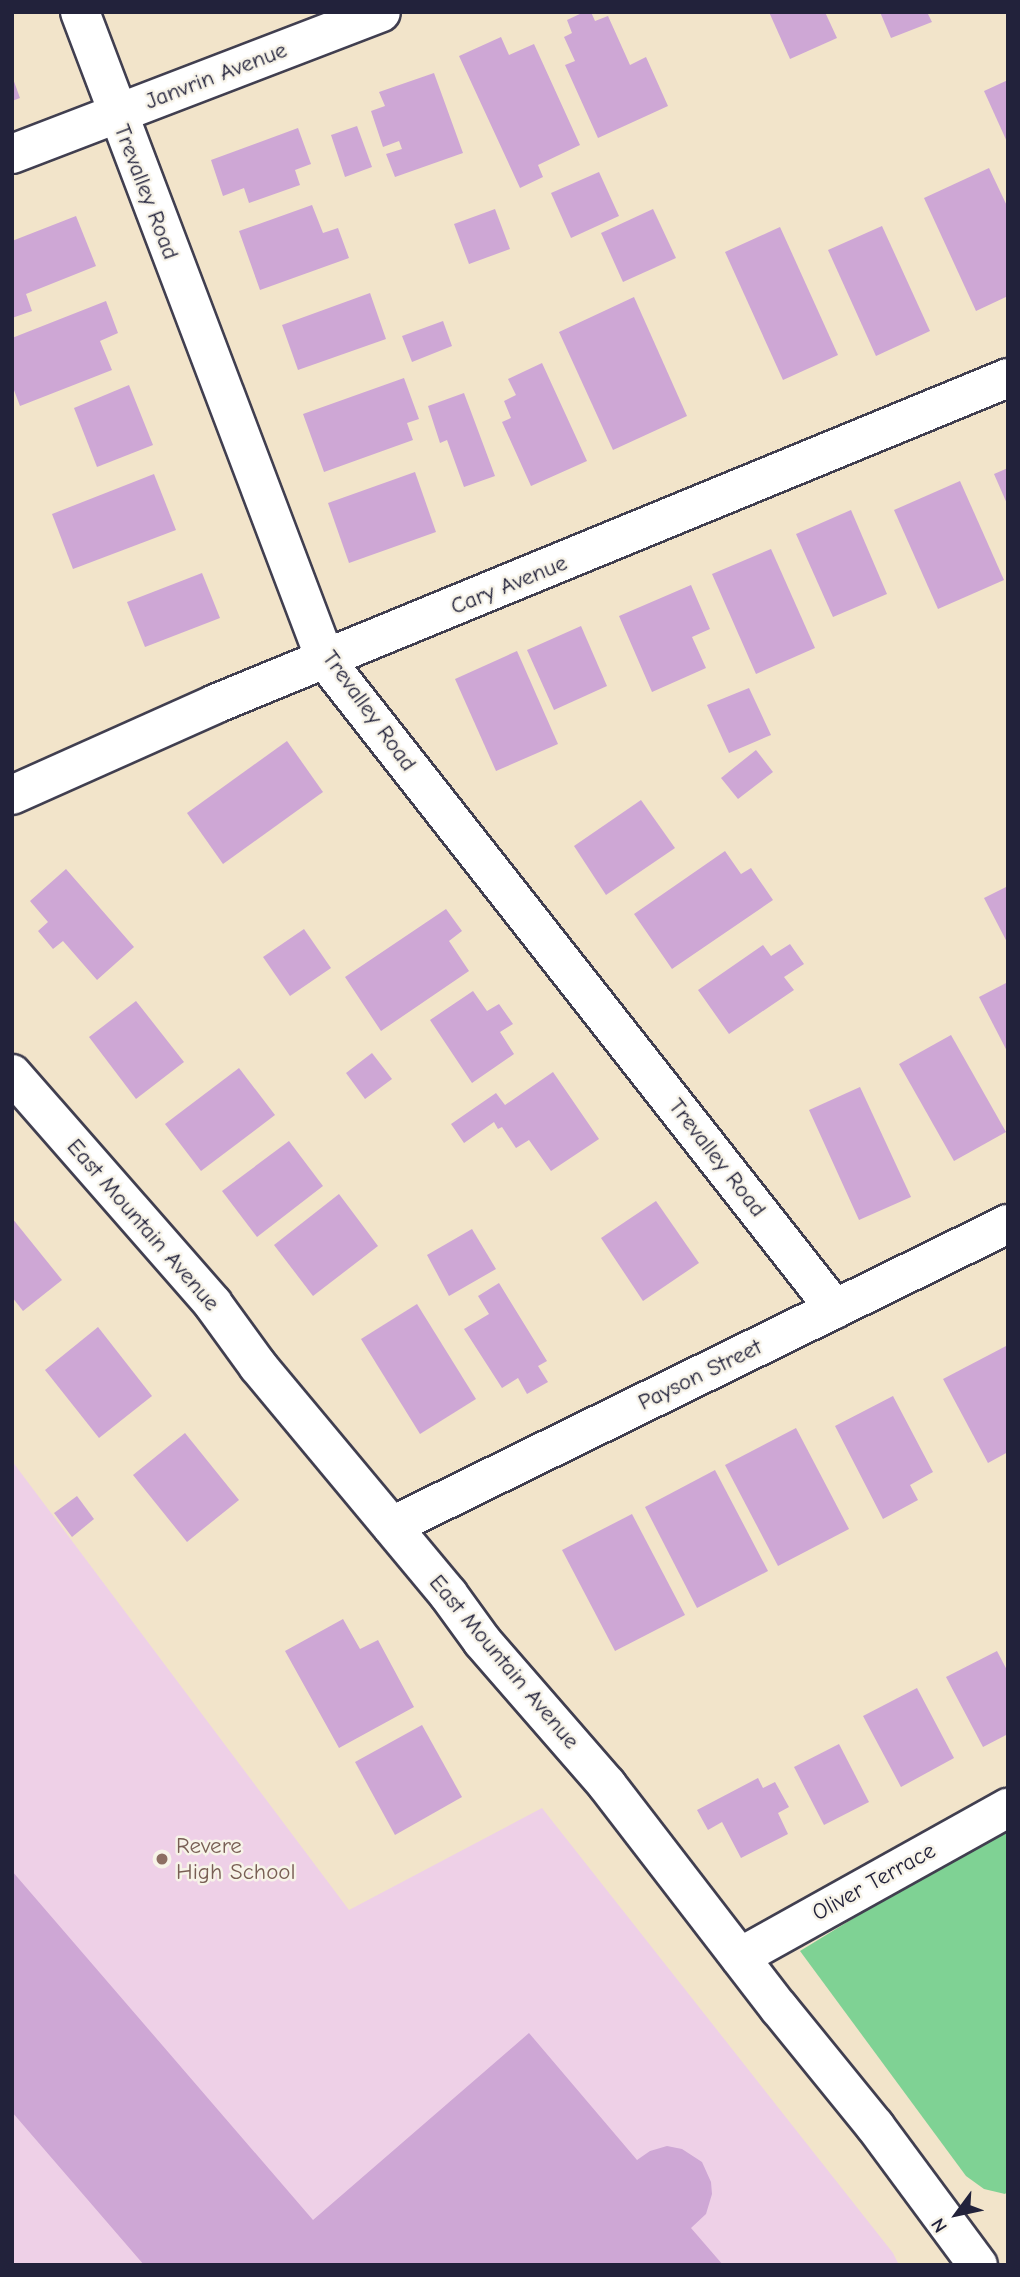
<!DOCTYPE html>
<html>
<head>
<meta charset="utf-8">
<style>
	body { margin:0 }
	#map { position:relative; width:1020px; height:2277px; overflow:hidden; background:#f2e4ca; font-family:"Comic Neue",sans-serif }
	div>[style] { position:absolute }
	.built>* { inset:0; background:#eed0e7 }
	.green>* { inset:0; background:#7fd294 }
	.building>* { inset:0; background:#cea7d5 }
	.roads { filter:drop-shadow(2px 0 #413f50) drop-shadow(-2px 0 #413f50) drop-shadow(0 2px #413f50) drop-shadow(0 -2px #413f50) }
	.minor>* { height:38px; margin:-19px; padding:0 19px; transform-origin:19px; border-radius:19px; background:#fff }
	.dots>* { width:19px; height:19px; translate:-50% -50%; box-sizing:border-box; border:4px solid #f7f3e8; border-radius:50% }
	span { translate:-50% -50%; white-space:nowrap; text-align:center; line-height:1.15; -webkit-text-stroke:5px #f7f3e8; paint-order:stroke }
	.street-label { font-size:23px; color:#22223b }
	.education-label { font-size:23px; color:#785e54 }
	.left { translate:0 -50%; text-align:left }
	.frame { position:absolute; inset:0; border:14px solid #22223b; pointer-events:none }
	.north { position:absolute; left:922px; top:2179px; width:70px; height:70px; -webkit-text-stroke:5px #f7f3e8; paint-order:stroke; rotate:237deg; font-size:19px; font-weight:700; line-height:28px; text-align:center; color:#22223b }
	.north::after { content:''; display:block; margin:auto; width:24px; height:32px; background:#22223b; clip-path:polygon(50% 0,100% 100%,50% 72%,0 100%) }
</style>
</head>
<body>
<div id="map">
	<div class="built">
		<div style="clip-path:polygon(12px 1461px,349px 1910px,542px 1808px,893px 2253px,899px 2265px,12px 2265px)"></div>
	</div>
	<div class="green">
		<div style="clip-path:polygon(1008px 1831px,1008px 2191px,1005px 2194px,984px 2189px,966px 2176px,800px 1951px,986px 1837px)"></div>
	</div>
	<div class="building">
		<div style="clip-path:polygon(584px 12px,591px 12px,595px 21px,608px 16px,630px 65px,646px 57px,668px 106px,598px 138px,565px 65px,575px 61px,564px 37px,572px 33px,567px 20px)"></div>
		<div style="clip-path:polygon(769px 12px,825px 12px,837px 38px,790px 59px)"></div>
		<div style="clip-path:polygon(880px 12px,927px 12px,932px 22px,891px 38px)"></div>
		<div style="clip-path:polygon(501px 37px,509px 55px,534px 44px,580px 145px,538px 165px,543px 177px,520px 188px,459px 56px)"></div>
		<div style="clip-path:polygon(434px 73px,463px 153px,395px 177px,386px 154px,402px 149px,399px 141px,383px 147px,371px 111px,385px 106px,379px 92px)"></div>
		<div style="clip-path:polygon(12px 76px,20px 98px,12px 101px)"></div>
		<div style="clip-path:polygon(1008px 80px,1008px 144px,984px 91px)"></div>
		<div style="clip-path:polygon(357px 126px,372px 167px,345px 177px,331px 135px)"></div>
		<div style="clip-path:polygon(298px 128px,311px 164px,295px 170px,300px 185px,249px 203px,244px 188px,223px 196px,211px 160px)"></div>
		<div style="clip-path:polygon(989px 168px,1008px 208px,1008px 296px,976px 311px,924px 198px)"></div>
		<div style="clip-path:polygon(599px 172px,619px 216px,571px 238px,551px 193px)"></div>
		<div style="clip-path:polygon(312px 205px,323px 233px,338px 228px,349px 258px,260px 290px,239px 231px)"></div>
		<div style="clip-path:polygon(495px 209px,510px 249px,469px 264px,454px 224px)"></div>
		<div style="clip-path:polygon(653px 209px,676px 258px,623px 282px,601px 233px)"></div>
		<div style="clip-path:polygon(76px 216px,96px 266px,26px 294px,32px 311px,12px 318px,12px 241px)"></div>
		<div style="clip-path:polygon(882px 226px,930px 331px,876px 356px,828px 250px)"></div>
		<div style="clip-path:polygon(780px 227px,838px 355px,783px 380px,725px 252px)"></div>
		<div style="clip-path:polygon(370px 293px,386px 339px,298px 370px,282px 325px)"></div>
		<div style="clip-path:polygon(634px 297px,687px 416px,613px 450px,559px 332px)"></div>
		<div style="clip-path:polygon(106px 301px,118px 333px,100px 341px,112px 370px,20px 406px,12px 385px,12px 338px)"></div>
		<div style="clip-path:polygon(443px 321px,452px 346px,412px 362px,402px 336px)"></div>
		<div style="clip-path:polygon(542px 363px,587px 461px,531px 486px,502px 422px,511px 418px,504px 401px,516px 395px,508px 379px)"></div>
		<div style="clip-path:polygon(404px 378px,419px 419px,407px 423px,413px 440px,324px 472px,303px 414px)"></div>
		<div style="clip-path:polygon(129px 385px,153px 445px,97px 467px,74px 408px)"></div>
		<div style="clip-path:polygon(464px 393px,495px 476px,464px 487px,447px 440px,440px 443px,428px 406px)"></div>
		<div style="clip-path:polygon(1008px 468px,1008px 506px,994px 474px)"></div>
		<div style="clip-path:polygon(415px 472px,436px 532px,349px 563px,328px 503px)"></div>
		<div style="clip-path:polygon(154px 474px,176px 530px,73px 569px,52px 514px)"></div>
		<div style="clip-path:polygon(960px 481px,1004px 580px,938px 609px,894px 510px)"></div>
		<div style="clip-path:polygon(851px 510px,887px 594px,833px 617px,796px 534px)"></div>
		<div style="clip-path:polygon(771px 549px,815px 648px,756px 674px,712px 574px)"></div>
		<div style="clip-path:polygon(202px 573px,220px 618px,145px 647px,127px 602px)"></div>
		<div style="clip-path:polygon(691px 585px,710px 629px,692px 637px,706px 668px,652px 692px,619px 616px)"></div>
		<div style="clip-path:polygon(581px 626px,607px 686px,554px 710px,527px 650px)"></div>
		<div style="clip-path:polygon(517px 651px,558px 744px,496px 771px,455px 679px)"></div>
		<div style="clip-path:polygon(749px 688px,771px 735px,729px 753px,707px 705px)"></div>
		<div style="clip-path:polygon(287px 741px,323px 792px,223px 864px,187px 813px)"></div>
		<div style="clip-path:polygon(756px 750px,773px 772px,738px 799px,721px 778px)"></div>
		<div style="clip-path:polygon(641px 800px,675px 848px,606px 895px,574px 846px)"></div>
		<div style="clip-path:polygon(725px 851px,741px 874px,751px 868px,773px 900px,672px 969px,634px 914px)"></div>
		<div style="clip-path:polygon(66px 869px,134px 947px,97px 980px,63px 941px,53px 949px,38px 931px,48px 922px,30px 901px)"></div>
		<div style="clip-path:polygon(1008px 886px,1008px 944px,984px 898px)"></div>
		<div style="clip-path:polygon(446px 909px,462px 931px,449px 941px,469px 971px,381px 1031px,345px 977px)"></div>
		<div style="clip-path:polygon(304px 929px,331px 968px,290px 996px,263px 957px)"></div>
		<div style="clip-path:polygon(790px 944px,804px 964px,784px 977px,794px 990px,729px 1034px,698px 990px,763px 945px,771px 956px)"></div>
		<div style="clip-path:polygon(1008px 982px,1008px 1053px,979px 997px)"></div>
		<div style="clip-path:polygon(473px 991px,487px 1011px,499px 1004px,513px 1024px,500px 1032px,514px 1054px,472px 1083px,430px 1020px)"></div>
		<div style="clip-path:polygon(136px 1001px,184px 1062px,136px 1099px,89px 1037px)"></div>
		<div style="clip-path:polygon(951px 1035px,1006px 1132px,954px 1161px,899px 1064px)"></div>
		<div style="clip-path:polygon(372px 1053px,392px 1079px,365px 1099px,346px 1073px)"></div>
		<div style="clip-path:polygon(239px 1068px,275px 1115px,201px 1171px,165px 1124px)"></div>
		<div style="clip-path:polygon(553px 1072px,599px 1139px,551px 1171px,529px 1140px,516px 1148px,502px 1127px,498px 1129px,494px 1122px,464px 1143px,451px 1124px,496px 1093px,505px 1105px)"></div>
		<div style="clip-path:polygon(860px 1087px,911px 1197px,859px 1220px,809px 1110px)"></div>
		<div style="clip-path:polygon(289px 1141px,323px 1186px,257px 1237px,222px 1191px)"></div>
		<div style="clip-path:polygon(339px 1194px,378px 1246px,313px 1296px,274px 1245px)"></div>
		<div style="clip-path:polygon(656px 1201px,699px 1263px,643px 1301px,601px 1238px)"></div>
		<div style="clip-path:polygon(12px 1218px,62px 1280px,23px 1311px,12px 1297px)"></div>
		<div style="clip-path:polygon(472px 1229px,496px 1269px,449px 1296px,427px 1255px)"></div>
		<div style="clip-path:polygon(499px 1283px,547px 1361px,538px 1366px,548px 1382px,527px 1394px,518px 1378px,502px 1388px,464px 1329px,489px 1314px,478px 1296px)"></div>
		<div style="clip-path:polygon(417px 1304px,476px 1399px,420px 1434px,361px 1339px)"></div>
		<div style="clip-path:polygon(98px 1327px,152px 1396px,99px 1438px,45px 1370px)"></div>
		<div style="clip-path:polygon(1008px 1345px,1008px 1452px,988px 1463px,943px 1379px)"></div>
		<div style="clip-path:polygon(893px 1396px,933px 1472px,910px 1485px,918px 1500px,883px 1519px,835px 1426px)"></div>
		<div style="clip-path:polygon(796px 1428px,849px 1529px,778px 1566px,725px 1465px)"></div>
		<div style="clip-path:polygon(185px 1433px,239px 1500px,187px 1542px,133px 1475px)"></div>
		<div style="clip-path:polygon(715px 1470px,768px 1571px,697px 1608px,645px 1507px)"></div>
		<div style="clip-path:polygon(77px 1496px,94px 1519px,72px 1537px,54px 1513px)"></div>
		<div style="clip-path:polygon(632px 1514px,685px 1615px,615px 1651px,562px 1550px)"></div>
		<div style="clip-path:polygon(343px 1619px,360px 1649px,378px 1640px,414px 1707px,339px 1748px,285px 1651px)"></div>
		<div style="clip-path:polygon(997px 1651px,1008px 1672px,1008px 1734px,983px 1747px,946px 1677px)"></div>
		<div style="clip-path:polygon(917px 1688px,954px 1758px,901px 1787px,863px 1716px)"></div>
		<div style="clip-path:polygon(422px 1725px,462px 1797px,395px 1835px,355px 1762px)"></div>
		<div style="clip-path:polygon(839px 1744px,869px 1802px,824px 1825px,794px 1767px)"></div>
		<div style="clip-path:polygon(758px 1778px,763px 1788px,775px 1782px,789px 1807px,778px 1813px,788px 1834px,741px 1858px,722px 1822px,708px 1830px,697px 1810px)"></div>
		<div style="clip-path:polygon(12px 1871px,313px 2220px,529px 2033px,637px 2160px,650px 2151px,667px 2146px,682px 2149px,702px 2162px,711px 2182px,712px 2194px,706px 2214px,691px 2228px,723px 2265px,144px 2265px,12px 2112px)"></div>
	</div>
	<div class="roads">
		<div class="minor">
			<div style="left:80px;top:12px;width:694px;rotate:69.24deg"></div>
			<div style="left:326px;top:661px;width:824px;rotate:51.85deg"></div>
			<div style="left:12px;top:154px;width:395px;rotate:-21deg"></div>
			<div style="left:12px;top:795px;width:222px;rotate:-24.1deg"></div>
			<div style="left:215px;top:704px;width:857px;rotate:-22.35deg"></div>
			<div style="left:12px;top:1074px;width:305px;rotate:48.8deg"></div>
			<div style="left:213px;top:1304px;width:77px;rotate:54deg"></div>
			<div style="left:258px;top:1366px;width:297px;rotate:50.2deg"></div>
			<div style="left:448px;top:1594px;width:58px;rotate:54.1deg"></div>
			<div style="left:482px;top:1641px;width:191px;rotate:49deg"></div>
			<div style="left:607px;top:1785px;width:282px;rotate:52.4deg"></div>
			<div style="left:779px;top:2008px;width:152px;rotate:50.9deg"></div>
			<div style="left:875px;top:2126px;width:173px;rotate:53.5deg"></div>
			<div style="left:392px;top:1526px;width:686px;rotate:-26.12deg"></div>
			<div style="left:740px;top:1957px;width:307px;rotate:-29.1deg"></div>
		</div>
	</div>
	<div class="dots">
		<div style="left:162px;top:1859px;background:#8d6e63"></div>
	</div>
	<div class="street-label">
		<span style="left:216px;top:76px;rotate:-21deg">Janvrin Avenue</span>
		<span style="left:146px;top:192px;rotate:69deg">Trevalley Road</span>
		<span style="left:509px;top:585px;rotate:-22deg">Cary Avenue</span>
		<span style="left:369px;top:711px;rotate:54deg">Trevalley Road</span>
		<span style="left:717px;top:1158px;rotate:52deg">Trevalley Road</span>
		<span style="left:143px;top:1225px;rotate:49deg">East Mountain Avenue</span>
		<span style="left:700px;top:1375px;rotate:-26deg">Payson Street</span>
		<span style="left:504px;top:1662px;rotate:50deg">East Mountain Avenue</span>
		<span style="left:874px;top:1882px;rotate:-29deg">Oliver Terrace</span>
	</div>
	<div class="education-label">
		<span class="left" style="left:176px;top:1859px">Revere<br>High School</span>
	</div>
	<div class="frame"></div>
	<div class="north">N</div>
</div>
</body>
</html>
